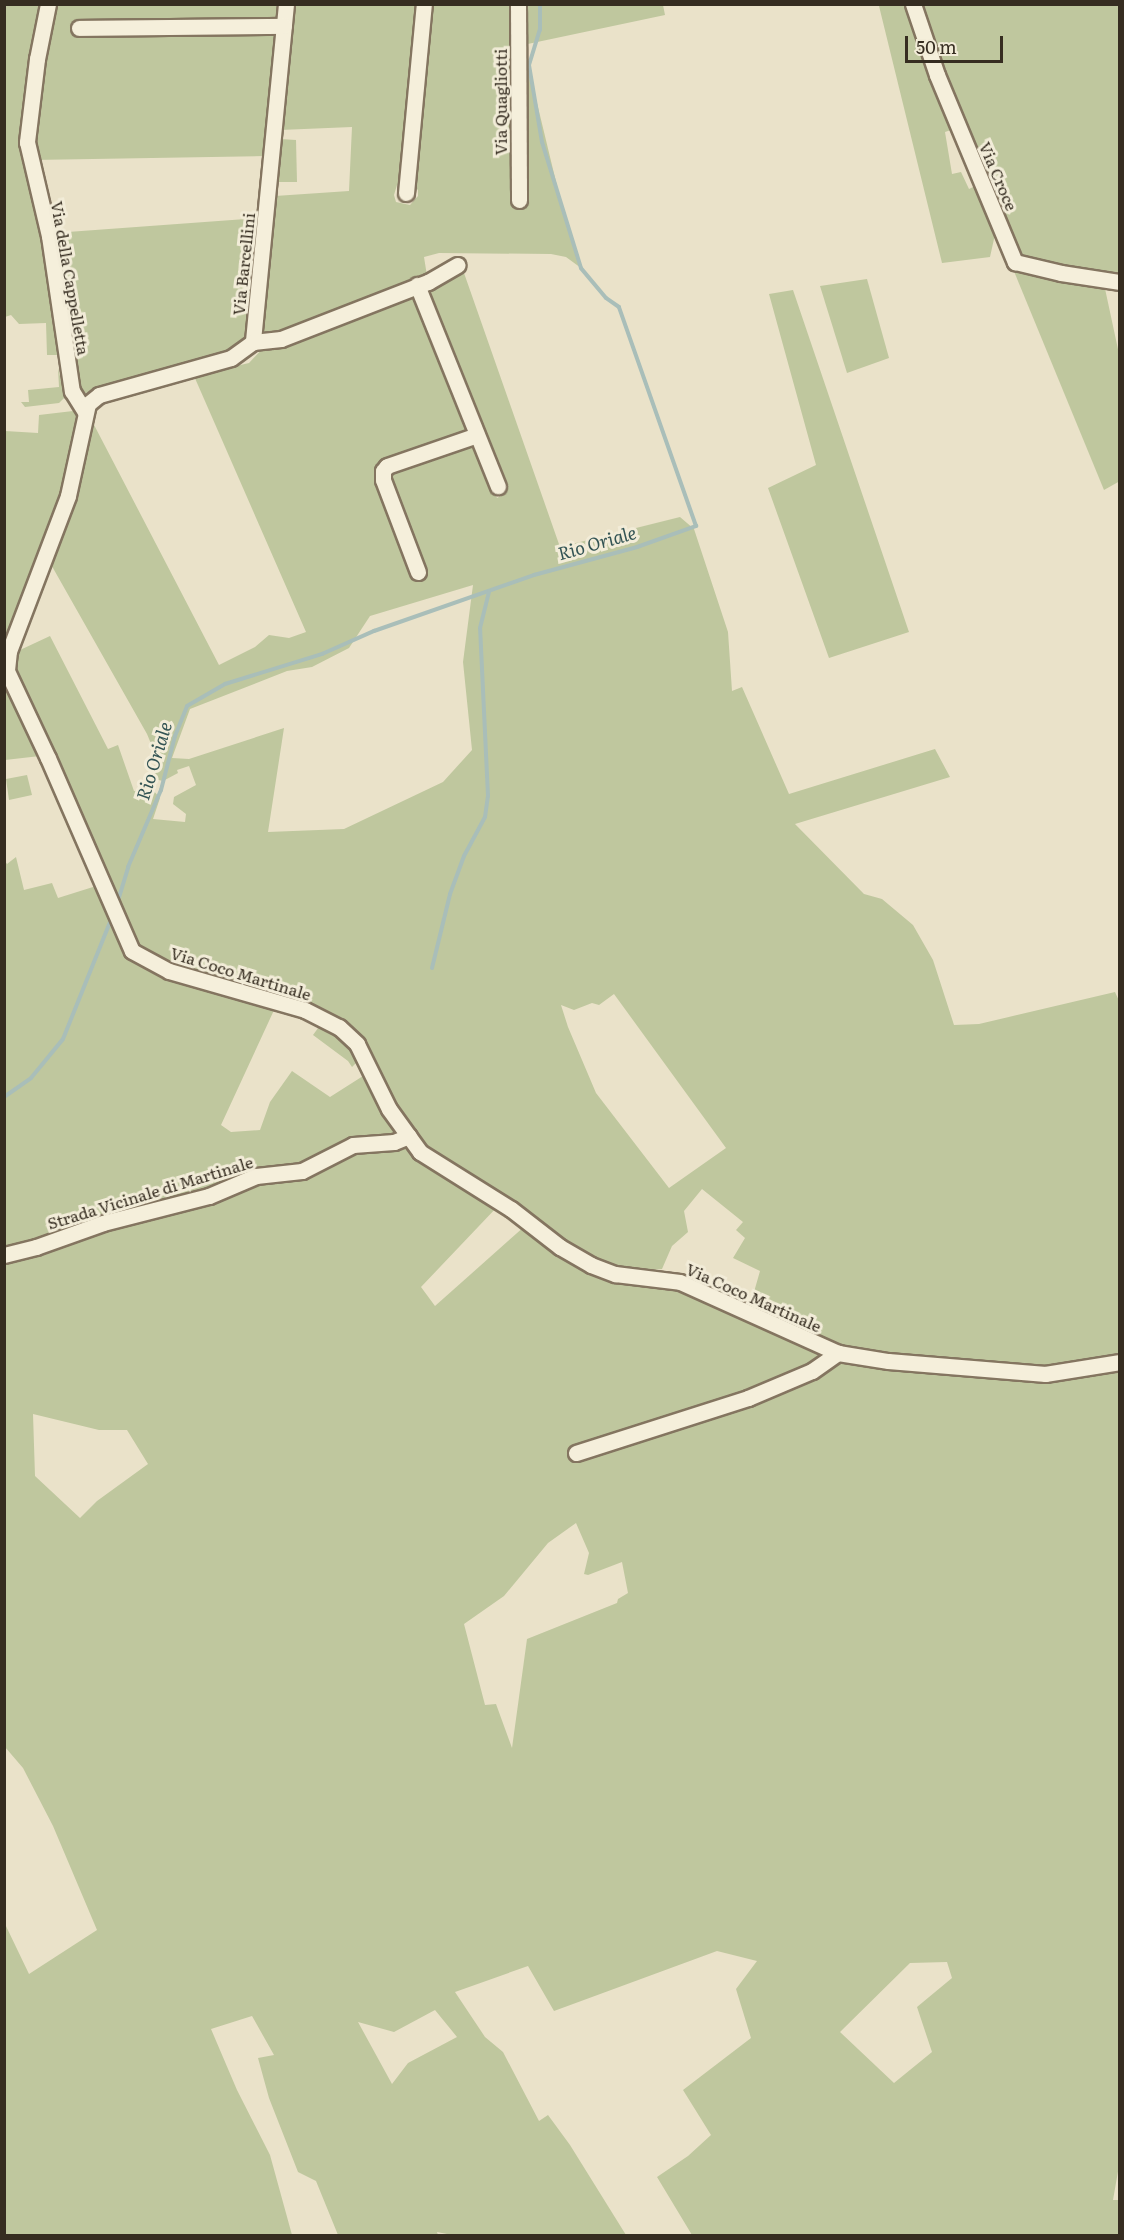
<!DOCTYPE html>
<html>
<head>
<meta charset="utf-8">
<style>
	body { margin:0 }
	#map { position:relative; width:1124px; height:2240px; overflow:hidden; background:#eae2c9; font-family:Literata,serif }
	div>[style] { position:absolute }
	.green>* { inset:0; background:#bfc79e }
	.stream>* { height:4px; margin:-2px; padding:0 2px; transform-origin:2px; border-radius:2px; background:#a9beb9 }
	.roads { filter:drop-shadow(2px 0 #847560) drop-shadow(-2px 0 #847560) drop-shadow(0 2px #847560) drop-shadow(0 -2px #847560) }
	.street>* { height:15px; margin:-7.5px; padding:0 7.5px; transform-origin:7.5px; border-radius:7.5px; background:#f5efdb }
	span { translate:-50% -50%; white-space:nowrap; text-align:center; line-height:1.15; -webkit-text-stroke:6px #f2ecd8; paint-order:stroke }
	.street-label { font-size:16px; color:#362d21 }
	.water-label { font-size:18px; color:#335454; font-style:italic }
	.frame { position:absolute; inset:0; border:6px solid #362d21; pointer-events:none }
	.scale { position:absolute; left:905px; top:36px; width:98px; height:27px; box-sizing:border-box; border:3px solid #362d21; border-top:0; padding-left:8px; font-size:18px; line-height:21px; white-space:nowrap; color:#362d21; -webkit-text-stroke:4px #f2ecd8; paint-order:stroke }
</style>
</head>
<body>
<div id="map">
	<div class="green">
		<div style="clip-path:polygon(4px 5px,277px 5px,264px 156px,33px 160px,41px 196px,53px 213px,54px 233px,258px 218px,250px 313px,246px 334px,240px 345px,226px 352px,82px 394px,54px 234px,61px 355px,47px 355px,46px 323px,19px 324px,11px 315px,5px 317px)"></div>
		<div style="clip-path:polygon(291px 5px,418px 5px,402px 183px,397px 185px,394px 195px,396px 202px,410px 205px,418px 196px,418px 190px,413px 185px,431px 5px,512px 5px,512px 202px,526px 203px,522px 5px,663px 5px,665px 15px,523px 45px,565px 219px,581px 268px,566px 257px,551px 254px,439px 253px,424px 257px,428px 282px,271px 335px,263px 335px,275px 196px,349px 191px,352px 127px,280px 130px)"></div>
		<div style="clip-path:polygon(909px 5px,951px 130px,945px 132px,952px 174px,961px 172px,969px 189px,979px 184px,996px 230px,990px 257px,942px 263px,879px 6px)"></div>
		<div style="clip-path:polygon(915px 5px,1119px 5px,1119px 280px,1032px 266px,1020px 255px)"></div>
		<div style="clip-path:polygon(280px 139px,296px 140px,297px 182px,276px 182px)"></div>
		<div style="clip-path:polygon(1011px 264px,1104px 284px,1119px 354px,1120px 481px,1104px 490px)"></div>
		<div style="clip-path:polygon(evenodd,464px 273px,560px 547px,680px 517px,694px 529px,728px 632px,732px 691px,742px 687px,789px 794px,935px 749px,950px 777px,795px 824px,864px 894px,882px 899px,913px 925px,933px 960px,954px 1025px,979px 1024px,1115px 992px,1120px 1003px,1119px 1357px,1046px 1370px,886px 1355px,839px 1347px,750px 1306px,760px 1271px,733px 1258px,745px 1238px,736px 1230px,743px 1222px,702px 1189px,684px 1211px,688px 1232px,672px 1246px,662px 1269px,640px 1271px,596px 1262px,421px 1149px,389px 1093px,342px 1025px,167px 966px,141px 951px,130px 939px,78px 806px,20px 689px,14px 660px,20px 650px,50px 636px,108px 749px,118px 745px,134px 791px,152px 789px,160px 798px,153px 819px,185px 822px,186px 814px,173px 804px,174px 797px,196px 785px,189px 766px,177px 770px,178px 773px,163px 781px,154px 779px,149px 768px,159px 763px,147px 734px,49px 561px,67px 520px,92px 421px,219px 665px,255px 647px,269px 635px,289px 638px,306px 632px,194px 376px,249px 363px,263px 348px,413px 291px,497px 498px,506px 493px,421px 288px,464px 273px,473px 585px,463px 662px,472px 750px,443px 782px,344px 829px,268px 832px,284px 728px,189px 759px,172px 758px,190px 709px,287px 671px,312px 667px,349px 648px,370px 616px,473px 585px,464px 273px,614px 994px,726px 1148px,669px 1188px,596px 1093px,568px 1027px,561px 1005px,574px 1010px,592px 1003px,599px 1005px,614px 994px)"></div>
		<div style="clip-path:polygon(867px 279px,889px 358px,847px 373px,820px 286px)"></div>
		<div style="clip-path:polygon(793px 290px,909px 632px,829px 658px,768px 488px,816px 465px,769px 294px)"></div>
		<div style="clip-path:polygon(58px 368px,65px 397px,59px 403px,25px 407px,21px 402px,29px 402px,28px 390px,59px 387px)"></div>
		<div style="clip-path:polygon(73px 411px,81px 419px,66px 493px,5px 655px,5px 431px,38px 433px,39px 415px)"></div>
		<div style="clip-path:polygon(4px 681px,40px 756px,5px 760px)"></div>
		<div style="clip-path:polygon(27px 775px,32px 795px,9px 800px,6px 779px)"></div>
		<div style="clip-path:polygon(evenodd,16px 857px,24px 890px,52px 883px,58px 898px,93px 887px,99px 889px,137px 960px,151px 971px,275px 1008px,221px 1125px,231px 1132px,260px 1130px,270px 1102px,292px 1071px,330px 1097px,363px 1076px,412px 1154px,498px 1206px,421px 1287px,435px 1306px,525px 1226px,545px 1243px,662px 1282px,795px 1337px,921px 1367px,1119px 1367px,1120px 2160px,1113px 2200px,1119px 2200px,1119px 2235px,692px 2235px,657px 2177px,688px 2156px,711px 2135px,683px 2090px,751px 2038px,736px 1989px,757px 1961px,717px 1951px,554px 2011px,528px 1966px,455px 1992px,485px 2037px,503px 2052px,539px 2121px,548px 2115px,570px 2145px,626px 2235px,457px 2236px,437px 2232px,438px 2235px,338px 2235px,316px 2181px,298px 2172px,269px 2098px,258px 2058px,274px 2055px,252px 2016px,211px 2029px,237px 2090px,270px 2155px,292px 2235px,5px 2235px,5px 1924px,29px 1974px,97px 1930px,53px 1826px,23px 1768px,5px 1747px,4px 860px,7px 864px,16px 857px,33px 1414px,99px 1430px,127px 1430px,148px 1464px,97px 1501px,80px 1518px,35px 1476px,33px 1414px,16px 857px,576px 1523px,589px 1553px,584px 1574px,588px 1575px,622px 1562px,628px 1593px,618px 1599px,617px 1603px,527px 1639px,512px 1748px,496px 1704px,485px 1705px,464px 1624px,504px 1596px,548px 1543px,576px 1523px,16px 857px,947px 1962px,952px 1978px,917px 2007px,932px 2052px,894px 2083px,840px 2032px,910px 1963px,947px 1962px,16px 857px,435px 2010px,457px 2037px,408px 2063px,392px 2084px,358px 2022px,394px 2032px,435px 2010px)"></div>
		<div style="clip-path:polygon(321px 1024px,347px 1045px,358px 1061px,352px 1067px,348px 1061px,313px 1035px)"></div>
	</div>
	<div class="stream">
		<div style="left:117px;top:904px;width:39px;rotate:-73deg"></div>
		<div style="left:128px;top:867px;width:84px;rotate:-66.8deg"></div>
		<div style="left:161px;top:790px;width:56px;rotate:-75.5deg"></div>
		<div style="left:175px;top:736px;width:32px;rotate:-68deg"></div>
		<div style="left:187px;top:706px;width:44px;rotate:-30.1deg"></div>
		<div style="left:225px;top:684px;width:102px;rotate:-17.2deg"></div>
		<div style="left:322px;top:654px;width:57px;rotate:-23.9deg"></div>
		<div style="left:374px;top:631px;width:170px;rotate:-19.3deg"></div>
		<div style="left:534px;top:575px;width:107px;rotate:-15.2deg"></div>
		<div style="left:637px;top:547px;width:63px;rotate:-19.6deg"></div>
		<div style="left:696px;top:526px;width:232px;rotate:-109.4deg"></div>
		<div style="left:619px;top:307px;width:16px;rotate:-145deg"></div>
		<div style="left:606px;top:298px;width:39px;rotate:-130deg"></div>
		<div style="left:581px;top:268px;width:132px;rotate:-107.2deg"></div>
		<div style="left:542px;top:142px;width:78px;rotate:-99.6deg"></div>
		<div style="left:529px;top:65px;width:37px;rotate:-73deg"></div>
		<div style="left:540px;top:30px;width:26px;rotate:-90deg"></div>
		<div style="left:432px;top:968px;width:76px;rotate:-76.3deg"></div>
		<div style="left:450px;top:894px;width:40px;rotate:-69.8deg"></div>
		<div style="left:464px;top:856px;width:44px;rotate:-61.7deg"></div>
		<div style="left:485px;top:817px;width:21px;rotate:-82deg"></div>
		<div style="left:488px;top:796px;width:168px;rotate:-92.7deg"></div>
		<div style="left:480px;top:628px;width:38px;rotate:-76deg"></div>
		<div style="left:4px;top:1097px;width:33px;rotate:-35deg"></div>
		<div style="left:31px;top:1078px;width:50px;rotate:-50.6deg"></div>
		<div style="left:63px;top:1039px;width:131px;rotate:-68.1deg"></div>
	</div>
	<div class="roads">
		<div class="street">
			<div style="left:48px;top:4px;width:56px;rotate:101.3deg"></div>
			<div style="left:37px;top:59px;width:84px;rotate:96.9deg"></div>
			<div style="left:27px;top:142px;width:97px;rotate:76.8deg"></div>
			<div style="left:49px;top:236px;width:157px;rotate:81.6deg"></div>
			<div style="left:72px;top:391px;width:25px;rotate:58deg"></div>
			<div style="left:286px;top:4px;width:340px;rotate:95.6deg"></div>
			<div style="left:253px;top:342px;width:27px;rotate:144deg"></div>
			<div style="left:231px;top:358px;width:137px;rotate:164.3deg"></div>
			<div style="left:99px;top:395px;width:14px;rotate:141deg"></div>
			<div style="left:88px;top:404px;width:94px;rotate:102.3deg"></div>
			<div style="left:68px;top:496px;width:166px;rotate:110.8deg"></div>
			<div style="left:9px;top:651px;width:20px;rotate:96deg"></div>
			<div style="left:7px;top:671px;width:96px;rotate:64.8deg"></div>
			<div style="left:48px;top:758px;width:210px;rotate:66.5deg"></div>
			<div style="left:132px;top:951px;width:42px;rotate:28.4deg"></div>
			<div style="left:169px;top:971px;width:141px;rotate:16deg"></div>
			<div style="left:305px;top:1010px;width:38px;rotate:27deg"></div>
			<div style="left:339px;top:1027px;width:25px;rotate:43deg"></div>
			<div style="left:357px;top:1044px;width:72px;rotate:63.8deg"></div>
			<div style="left:389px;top:1109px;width:53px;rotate:54.2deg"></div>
			<div style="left:420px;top:1152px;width:107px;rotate:32.1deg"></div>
			<div style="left:511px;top:1209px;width:62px;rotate:37.8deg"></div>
			<div style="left:560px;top:1247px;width:36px;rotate:30deg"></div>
			<div style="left:591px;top:1265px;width:26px;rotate:21deg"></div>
			<div style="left:615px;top:1274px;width:65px;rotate:7deg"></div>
			<div style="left:680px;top:1282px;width:173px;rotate:24.2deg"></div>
			<div style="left:838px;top:1353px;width:51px;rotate:9.1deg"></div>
			<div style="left:888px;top:1361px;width:158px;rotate:4.7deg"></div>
			<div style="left:1045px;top:1374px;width:76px;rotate:-9.1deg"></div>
			<div style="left:518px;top:4px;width:196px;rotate:89.7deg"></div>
			<div style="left:913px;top:4px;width:75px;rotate:71.3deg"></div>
			<div style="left:937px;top:75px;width:203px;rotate:67.4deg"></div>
			<div style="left:1015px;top:262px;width:47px;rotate:13.4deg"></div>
			<div style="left:1061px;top:273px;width:60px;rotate:8.7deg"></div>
			<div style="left:79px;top:28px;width:205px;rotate:-0.6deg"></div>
			<div style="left:406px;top:193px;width:190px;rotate:-84.6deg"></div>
			<div style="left:417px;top:285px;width:217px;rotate:68.1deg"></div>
			<div style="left:253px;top:342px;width:28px;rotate:-6deg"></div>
			<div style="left:281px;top:339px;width:158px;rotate:-21.2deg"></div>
			<div style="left:428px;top:282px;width:34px;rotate:-30deg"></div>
			<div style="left:418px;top:572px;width:98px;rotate:-110.8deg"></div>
			<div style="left:383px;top:480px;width:9px;rotate:-90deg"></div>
			<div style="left:383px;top:471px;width:6px;rotate:-51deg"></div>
			<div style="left:387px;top:466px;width:95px;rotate:-19deg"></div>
			<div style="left:4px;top:1255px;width:33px;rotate:-14deg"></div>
			<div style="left:36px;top:1247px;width:71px;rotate:-19.7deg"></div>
			<div style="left:103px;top:1223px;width:109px;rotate:-14.3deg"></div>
			<div style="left:209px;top:1196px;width:51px;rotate:-23.1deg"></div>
			<div style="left:256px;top:1176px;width:46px;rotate:-6.2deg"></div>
			<div style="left:302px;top:1171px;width:57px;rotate:-27deg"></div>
			<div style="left:353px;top:1145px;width:41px;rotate:-4.2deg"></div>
			<div style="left:394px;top:1142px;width:16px;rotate:-22deg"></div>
			<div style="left:576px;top:1453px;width:181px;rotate:-17.7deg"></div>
			<div style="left:748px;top:1398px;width:69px;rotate:-22.9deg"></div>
			<div style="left:812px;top:1371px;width:32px;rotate:-35deg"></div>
		</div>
	</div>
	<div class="street-label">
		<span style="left:500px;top:102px;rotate:-90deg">Via Quagliotti</span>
		<span style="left:999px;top:176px;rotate:67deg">Via Croce</span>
		<span style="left:243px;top:264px;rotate:-84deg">Via Barcellini</span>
		<span style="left:71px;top:278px;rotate:80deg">Via della Cappelletta</span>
		<span style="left:241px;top:973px;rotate:17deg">Via Coco Martinale</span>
		<span style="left:150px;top:1192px;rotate:-17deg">Strada Vicinale di Martinale</span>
		<span style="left:754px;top:1297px;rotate:24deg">Via Coco Martinale</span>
	</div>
	<div class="water-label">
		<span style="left:597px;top:543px;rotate:-16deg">Rio Oriale</span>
		<span style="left:154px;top:761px;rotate:-73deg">Rio Oriale</span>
	</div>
	<div class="frame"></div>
	<div class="scale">50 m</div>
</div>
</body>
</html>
